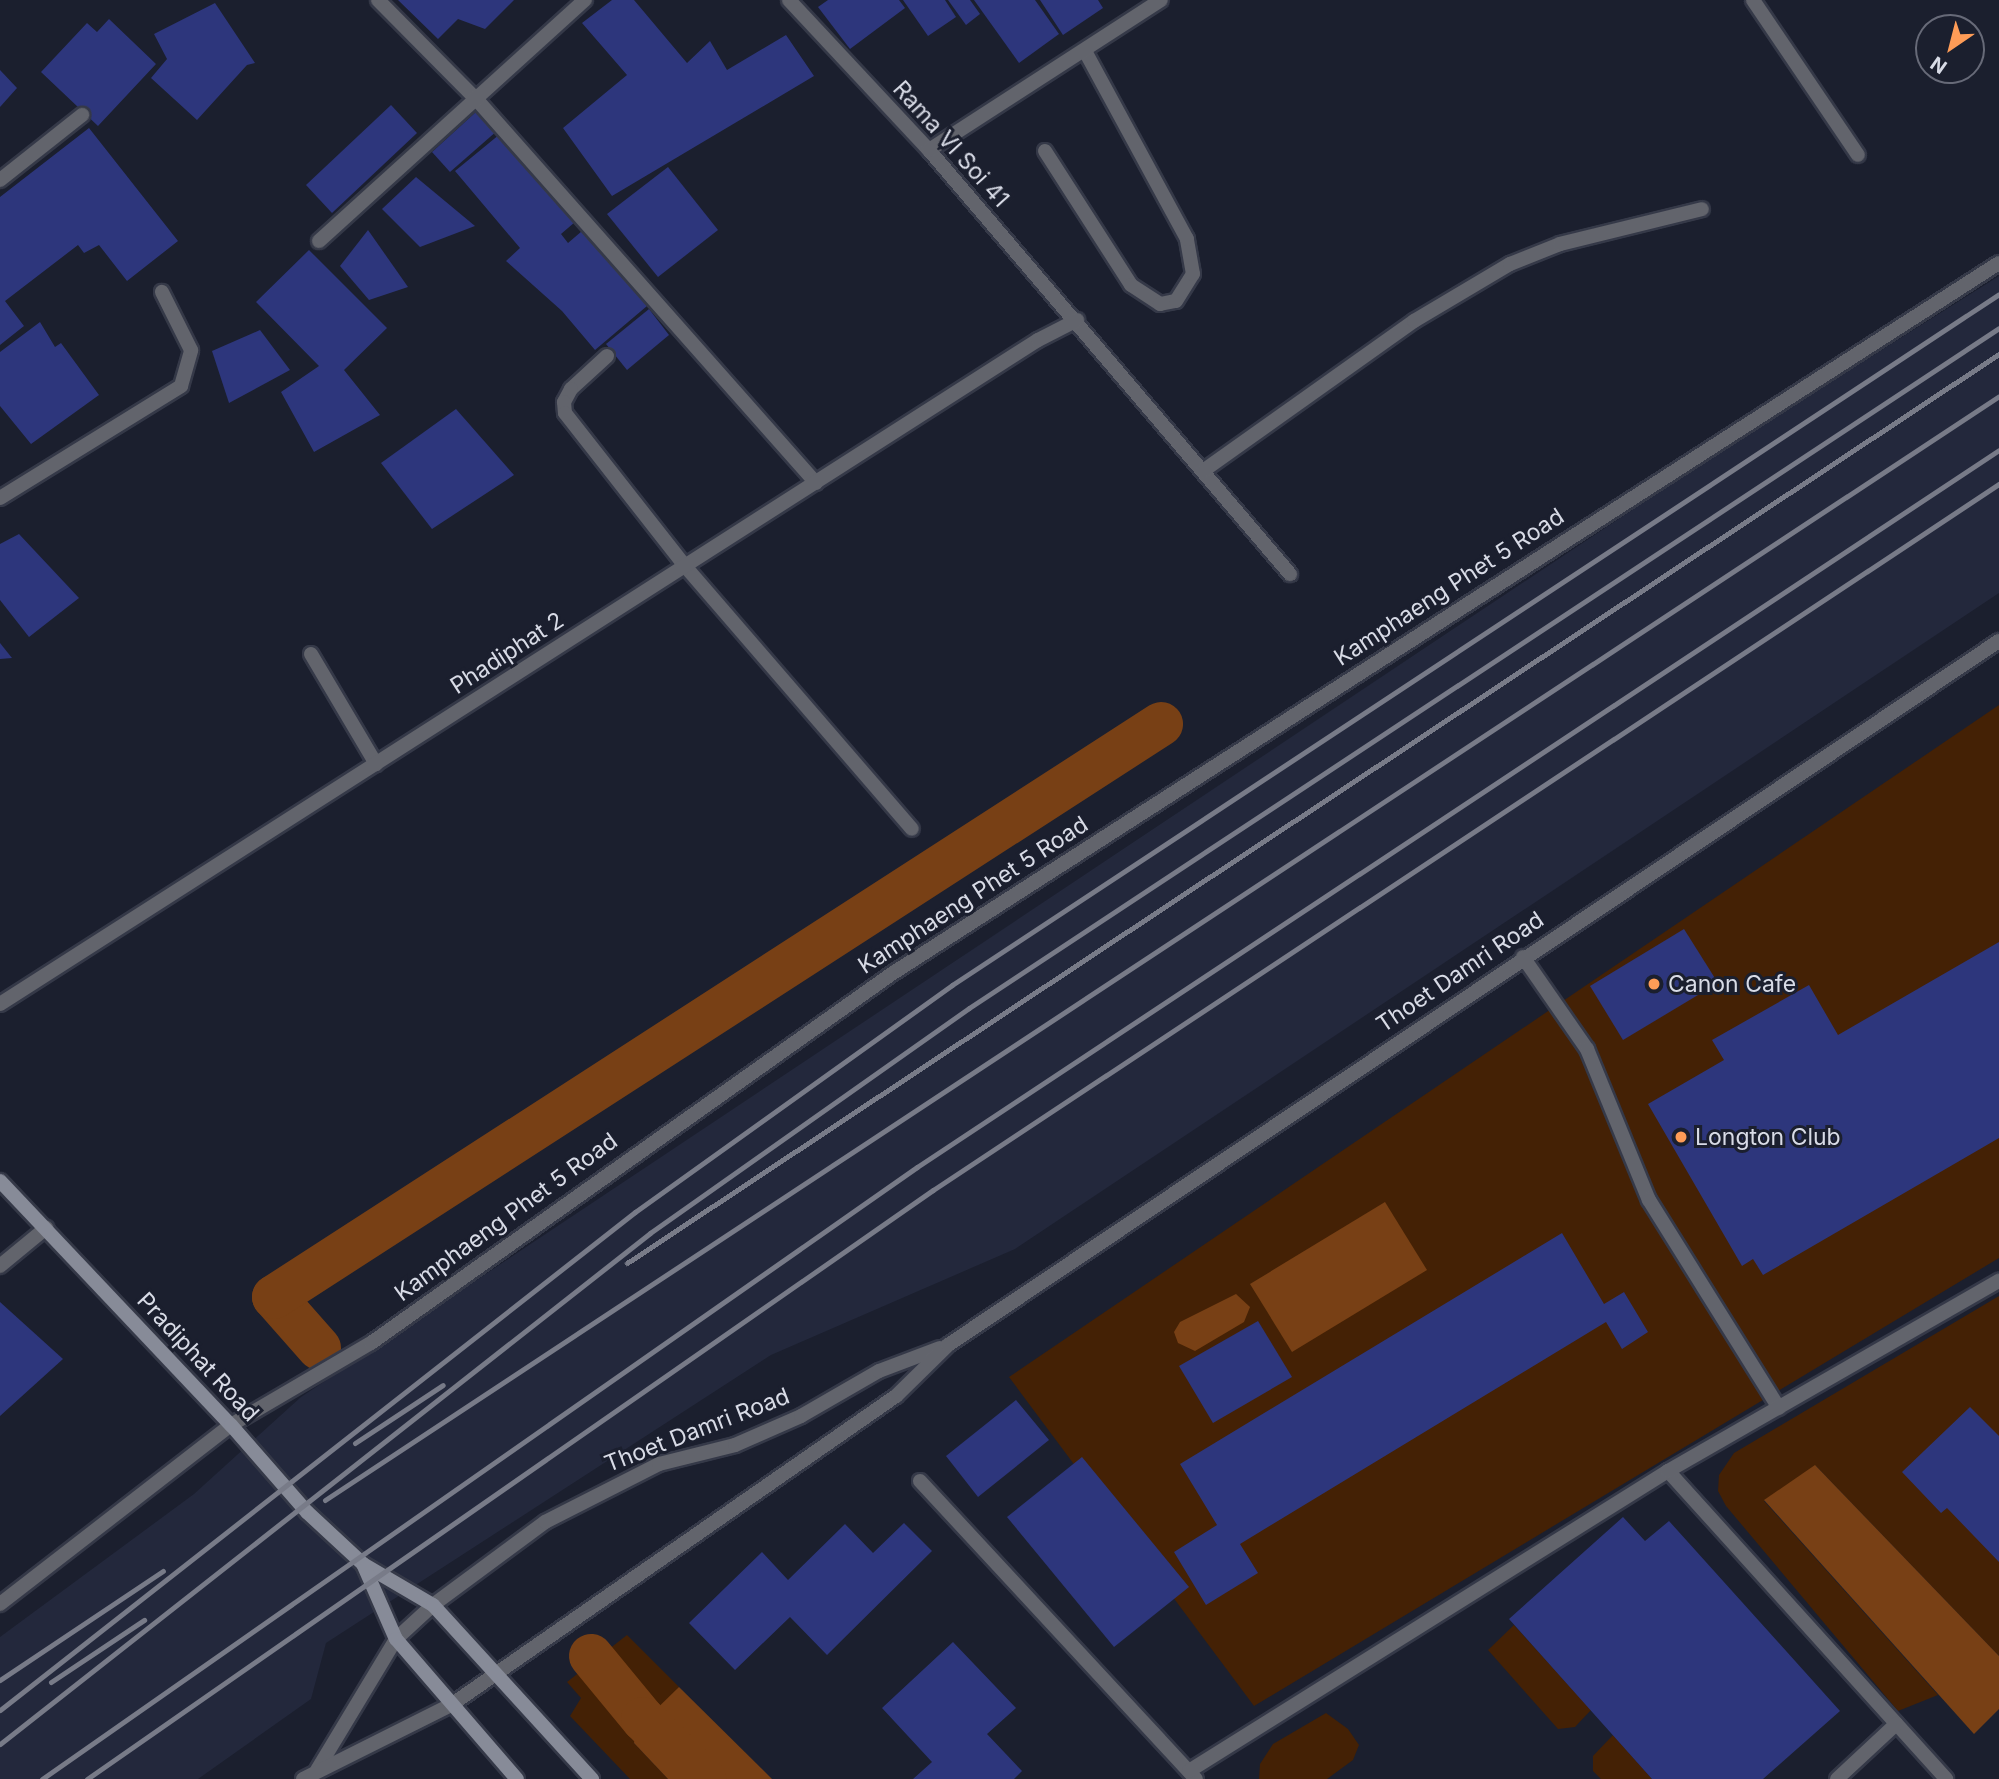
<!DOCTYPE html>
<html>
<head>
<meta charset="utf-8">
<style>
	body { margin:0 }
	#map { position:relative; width:1999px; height:1779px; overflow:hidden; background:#1b1f2e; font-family:Inter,sans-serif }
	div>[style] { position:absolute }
	.built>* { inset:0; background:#23283c }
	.green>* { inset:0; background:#442105 }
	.water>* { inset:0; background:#784015 }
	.canal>* { height:44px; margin:-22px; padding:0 22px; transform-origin:22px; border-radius:22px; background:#784015 }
	.building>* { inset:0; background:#2d367c }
	.roads { filter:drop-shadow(2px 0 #353948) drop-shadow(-2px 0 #353948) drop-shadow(0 2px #353948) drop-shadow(0 -2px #353948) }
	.service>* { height:14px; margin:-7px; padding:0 7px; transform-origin:7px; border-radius:7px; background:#62646c }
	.minor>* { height:14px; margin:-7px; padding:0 7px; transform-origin:7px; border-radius:7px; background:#62646c }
	.tertiary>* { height:14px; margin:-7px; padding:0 7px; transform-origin:7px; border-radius:7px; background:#62646c }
	.secondary>* { height:14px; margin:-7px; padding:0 7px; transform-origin:7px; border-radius:7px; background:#878b98 }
	.rail>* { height:5px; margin:-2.5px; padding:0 2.5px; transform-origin:2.5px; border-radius:2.5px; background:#787b88 }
	.dots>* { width:19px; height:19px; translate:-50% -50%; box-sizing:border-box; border:4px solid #1b1f2e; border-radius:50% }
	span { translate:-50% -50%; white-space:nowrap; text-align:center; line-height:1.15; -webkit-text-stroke:6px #1b1f2e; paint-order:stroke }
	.street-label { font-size:23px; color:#d8dbe6 }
	.poi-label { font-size:23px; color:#d8dbe6 }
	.left { translate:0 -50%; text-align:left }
	.north { position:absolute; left:1915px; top:14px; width:70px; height:70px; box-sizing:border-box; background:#1b1f2e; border:2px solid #676a78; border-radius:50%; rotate:215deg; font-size:19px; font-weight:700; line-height:28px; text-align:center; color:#d8dbe6 }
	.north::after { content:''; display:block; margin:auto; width:24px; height:32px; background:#fe9c57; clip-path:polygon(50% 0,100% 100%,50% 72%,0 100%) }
</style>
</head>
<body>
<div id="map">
	<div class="built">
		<div style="clip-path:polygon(1999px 276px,1999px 593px,1015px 1249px,771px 1355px,326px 1643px,311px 1699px,198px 1779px,0 1779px,0 1637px,194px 1494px,301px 1397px,1713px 456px)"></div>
	</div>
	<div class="green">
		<div style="clip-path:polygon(1999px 705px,1999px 1258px,1254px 1706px,1009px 1377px)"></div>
		<div style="clip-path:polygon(1999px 1296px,1999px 1656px,1816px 1466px,1764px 1501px,1938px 1695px,1898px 1711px,1726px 1506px,1718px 1491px,1719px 1475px,1734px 1453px)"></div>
		<div style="clip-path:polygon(1514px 1625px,1591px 1710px,1575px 1727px,1558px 1729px,1488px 1650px)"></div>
		<div style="clip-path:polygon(627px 1635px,679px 1687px,634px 1743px,668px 1779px,630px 1779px,570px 1716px,581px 1698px,567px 1682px)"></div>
		<div style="clip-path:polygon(1326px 1713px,1348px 1729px,1359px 1745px,1353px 1760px,1327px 1779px,1259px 1779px,1260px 1764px,1273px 1744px)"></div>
		<div style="clip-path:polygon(1613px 1735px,1652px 1779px,1601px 1779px,1593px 1771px,1593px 1756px)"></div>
	</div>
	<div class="water">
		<div style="clip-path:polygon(1385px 1202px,1427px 1270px,1292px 1352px,1250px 1284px)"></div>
		<div style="clip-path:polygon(1236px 1294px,1250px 1307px,1244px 1322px,1195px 1351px,1178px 1343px,1174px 1332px,1180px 1322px)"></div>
		<div style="clip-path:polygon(1815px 1465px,1999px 1656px,1999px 1709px,1974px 1734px,1764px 1500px)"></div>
		<div style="clip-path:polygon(679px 1687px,772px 1779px,668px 1779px,634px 1743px,637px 1728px)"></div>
	</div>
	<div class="canal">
		<div style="left:319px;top:1348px;width:68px;rotate:-131.4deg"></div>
		<div style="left:274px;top:1297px;width:1056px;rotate:-32.86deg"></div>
		<div style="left:591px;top:1656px;width:82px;rotate:50.5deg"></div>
		<div style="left:643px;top:1719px;width:86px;rotate:44.5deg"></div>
	</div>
	<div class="building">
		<div style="clip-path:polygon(398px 0,514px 0,485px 29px,458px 19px,438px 39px)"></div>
		<div style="clip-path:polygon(612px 0,634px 0,687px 63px,710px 41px,727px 70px,786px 35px,814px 76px,612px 196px,563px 128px,627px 75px,582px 23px)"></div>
		<div style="clip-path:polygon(828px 0,899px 0,905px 8px,850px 49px,818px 7px)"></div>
		<div style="clip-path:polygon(903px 0,945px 0,956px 17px,928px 36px)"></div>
		<div style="clip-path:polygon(948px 0,970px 0,980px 14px,966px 25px)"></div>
		<div style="clip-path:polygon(974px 0,1035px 0,1059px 34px,1019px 63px)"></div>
		<div style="clip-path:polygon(1040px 0,1098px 0,1103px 8px,1063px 35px)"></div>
		<div style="clip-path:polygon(215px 3px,255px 63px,247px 65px,197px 120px,151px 78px,167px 59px,154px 34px)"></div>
		<div style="clip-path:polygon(109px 19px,156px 64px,98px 126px,41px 72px,87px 23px,97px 32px)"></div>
		<div style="clip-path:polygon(0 70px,17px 88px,0 107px)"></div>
		<div style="clip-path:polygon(391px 105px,417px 133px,332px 213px,306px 185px)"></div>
		<div style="clip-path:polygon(478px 110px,498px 130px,450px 172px,432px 152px)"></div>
		<div style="clip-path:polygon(89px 128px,178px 241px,127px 281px,99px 245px,84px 253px,78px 245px,5px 301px,24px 326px,0 345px,0 197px)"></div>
		<div style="clip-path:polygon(500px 134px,575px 222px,561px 234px,568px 243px,582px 231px,647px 306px,595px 350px,562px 311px,506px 261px,520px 248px,455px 171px)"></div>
		<div style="clip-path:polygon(668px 167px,718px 230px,658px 277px,607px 214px)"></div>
		<div style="clip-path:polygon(416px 177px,475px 226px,420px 247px,382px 209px)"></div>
		<div style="clip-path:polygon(368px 230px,408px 287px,369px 300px,340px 266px)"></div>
		<div style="clip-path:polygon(309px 250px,387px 328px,344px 370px,380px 415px,314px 452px,281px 392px,319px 366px,256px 302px)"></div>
		<div style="clip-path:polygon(649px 309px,669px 335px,627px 370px,606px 344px)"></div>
		<div style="clip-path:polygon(40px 322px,55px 347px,61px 343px,99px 395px,31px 444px,0 406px,0 352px)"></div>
		<div style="clip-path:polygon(260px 330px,290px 370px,229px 403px,212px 351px)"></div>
		<div style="clip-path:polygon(456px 409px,514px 475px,432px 529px,381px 463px)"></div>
		<div style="clip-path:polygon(19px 534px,79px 598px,29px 637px,0 600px,0 544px)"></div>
		<div style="clip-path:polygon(0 643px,12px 658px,0 659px)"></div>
		<div style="clip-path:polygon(1684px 929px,1718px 983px,1623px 1040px,1590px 986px)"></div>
		<div style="clip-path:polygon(1999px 942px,1999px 1138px,1763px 1275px,1753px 1259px,1742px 1266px,1648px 1104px,1724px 1060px,1712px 1040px,1809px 985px,1838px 1035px)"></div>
		<div style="clip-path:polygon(1562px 1233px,1604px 1304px,1624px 1292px,1648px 1332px,1622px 1349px,1606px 1322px,1240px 1544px,1258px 1573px,1206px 1605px,1174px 1552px,1217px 1525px,1180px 1464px)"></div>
		<div style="clip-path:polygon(0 1302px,63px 1359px,0 1416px)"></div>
		<div style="clip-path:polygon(1258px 1321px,1292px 1377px,1213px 1423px,1179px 1366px)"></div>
		<div style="clip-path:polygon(1016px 1400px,1049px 1440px,978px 1497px,946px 1456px)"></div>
		<div style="clip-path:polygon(1970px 1407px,1999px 1436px,1999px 1562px,1947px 1508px,1941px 1513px,1902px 1472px)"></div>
		<div style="clip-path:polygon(1082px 1457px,1189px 1587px,1114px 1647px,1007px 1517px)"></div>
		<div style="clip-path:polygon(1623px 1517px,1645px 1541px,1669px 1521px,1840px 1711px,1763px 1779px,1652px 1779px,1509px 1619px)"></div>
		<div style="clip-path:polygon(904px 1523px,932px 1551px,827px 1655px,790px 1617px,735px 1670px,689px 1623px,762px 1552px,788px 1580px,845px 1524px,873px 1553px)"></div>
		<div style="clip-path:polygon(953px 1642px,1016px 1708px,987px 1734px,1022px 1771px,1014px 1779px,913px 1779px,932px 1762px,882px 1708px)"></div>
	</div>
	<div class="roads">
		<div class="service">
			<div style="left:1045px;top:151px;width:159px;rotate:57.3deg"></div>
			<div style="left:1131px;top:285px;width:35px;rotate:33deg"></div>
			<div style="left:1160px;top:304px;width:16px;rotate:-11deg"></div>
			<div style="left:1176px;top:301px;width:32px;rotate:-58deg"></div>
			<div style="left:1193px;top:274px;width:36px;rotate:-100deg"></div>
			<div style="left:1187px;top:239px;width:214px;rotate:-118.5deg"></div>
			<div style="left:1523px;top:957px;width:112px;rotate:55.2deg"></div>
			<div style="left:1587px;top:1049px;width:163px;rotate:67.7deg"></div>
			<div style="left:1649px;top:1200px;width:245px;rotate:58deg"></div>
			<div style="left:1668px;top:1471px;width:415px;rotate:47.9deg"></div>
			<div style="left:920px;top:1481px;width:406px;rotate:47.2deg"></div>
			<div style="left:1189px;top:1771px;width:565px;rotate:-32.06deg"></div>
			<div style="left:1668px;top:1471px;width:382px;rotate:-29.9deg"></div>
			<div style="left:1837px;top:1779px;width:81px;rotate:-43deg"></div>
		</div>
		<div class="minor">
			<div style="left:378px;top:0;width:142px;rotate:45.3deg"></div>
			<div style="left:478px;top:101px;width:510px;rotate:48.5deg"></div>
			<div style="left:789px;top:0;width:205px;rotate:47deg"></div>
			<div style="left:929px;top:150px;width:557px;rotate:49.59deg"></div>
			<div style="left:1753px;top:0;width:187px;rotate:55.9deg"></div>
			<div style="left:929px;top:150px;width:276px;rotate:-32.9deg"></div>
			<div style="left:0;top:180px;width:105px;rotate:-38.4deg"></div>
			<div style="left:319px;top:241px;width:359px;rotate:-42.2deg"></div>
			<div style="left:607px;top:356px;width:49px;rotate:137.5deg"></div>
			<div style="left:571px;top:389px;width:15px;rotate:118deg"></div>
			<div style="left:564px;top:402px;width:11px;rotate:85deg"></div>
			<div style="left:565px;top:413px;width:194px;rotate:51.9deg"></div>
			<div style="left:685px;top:566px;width:347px;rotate:49.2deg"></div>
			<div style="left:1203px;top:471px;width:259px;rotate:-35.4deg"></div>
			<div style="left:1414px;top:321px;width:112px;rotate:-30.7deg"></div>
			<div style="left:1510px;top:264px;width:54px;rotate:-21.8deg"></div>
			<div style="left:1560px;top:244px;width:146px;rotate:-13.8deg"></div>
			<div style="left:0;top:498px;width:213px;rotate:-31.7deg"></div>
			<div style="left:181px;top:386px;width:37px;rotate:-74deg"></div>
			<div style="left:191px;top:350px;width:65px;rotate:-116.6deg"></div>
			<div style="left:311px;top:654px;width:128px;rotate:59.4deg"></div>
			<div style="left:0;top:1004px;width:1232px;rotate:-32.61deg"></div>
			<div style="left:1038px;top:340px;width:44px;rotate:-27.1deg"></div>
			<div style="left:0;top:1266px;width:60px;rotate:-39.6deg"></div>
		</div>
		<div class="tertiary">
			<div style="left:0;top:1604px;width:292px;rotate:-37.8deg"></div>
			<div style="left:231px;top:1425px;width:162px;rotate:-30.4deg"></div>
			<div style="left:371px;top:1343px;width:640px;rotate:-35.33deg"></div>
			<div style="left:893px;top:973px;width:1314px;rotate:-32.7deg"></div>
			<div style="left:317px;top:1770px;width:153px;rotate:-58.9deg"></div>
			<div style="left:396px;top:1639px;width:50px;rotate:-42.6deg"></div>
			<div style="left:433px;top:1605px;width:139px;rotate:-36.5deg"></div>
			<div style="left:545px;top:1522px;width:128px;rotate:-27deg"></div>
			<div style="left:659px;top:1464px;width:78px;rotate:-14deg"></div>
			<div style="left:735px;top:1445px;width:72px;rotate:-23.7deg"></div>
			<div style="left:801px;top:1416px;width:90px;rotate:-30deg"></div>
			<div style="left:879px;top:1371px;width:65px;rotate:-20.7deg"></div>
			<div style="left:303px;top:1779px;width:165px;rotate:-26.6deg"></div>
			<div style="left:451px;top:1705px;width:542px;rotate:-34.78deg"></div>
			<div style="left:896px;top:1396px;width:73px;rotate:-44.4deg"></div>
			<div style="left:948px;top:1345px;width:1265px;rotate:-33.82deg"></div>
		</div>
		<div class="secondary">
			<div style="left:0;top:1181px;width:336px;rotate:46.6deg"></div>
			<div style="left:231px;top:1425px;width:116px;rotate:48.9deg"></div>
			<div style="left:307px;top:1512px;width:76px;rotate:42.9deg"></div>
			<div style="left:363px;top:1564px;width:81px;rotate:30.4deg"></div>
			<div style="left:433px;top:1605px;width:236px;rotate:47.6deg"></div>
			<div style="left:363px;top:1564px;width:82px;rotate:66.3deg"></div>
			<div style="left:396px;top:1639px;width:185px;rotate:49.2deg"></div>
		</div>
	</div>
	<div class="rail">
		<div style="left:627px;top:1263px;width:1646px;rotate:-33.53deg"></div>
		<div style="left:355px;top:1443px;width:105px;rotate:-33.4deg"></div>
		<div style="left:325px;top:1500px;width:2005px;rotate:-33.4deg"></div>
		<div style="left:0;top:1680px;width:196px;rotate:-33.8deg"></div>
		<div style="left:51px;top:1682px;width:112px;rotate:-33.7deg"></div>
		<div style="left:0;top:1710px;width:807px;rotate:-38.11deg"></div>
		<div style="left:635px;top:1212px;width:390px;rotate:-35.6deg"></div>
		<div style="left:952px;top:985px;width:1254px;rotate:-33.42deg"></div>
		<div style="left:0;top:1744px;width:827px;rotate:-38.17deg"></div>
		<div style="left:650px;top:1233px;width:390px;rotate:-35.2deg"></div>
		<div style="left:969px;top:1008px;width:1234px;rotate:-33.43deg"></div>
		<div style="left:42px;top:1779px;width:1068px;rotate:-34.97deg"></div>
		<div style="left:917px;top:1167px;width:1298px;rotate:-33.53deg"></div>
		<div style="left:87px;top:1779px;width:1031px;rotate:-34.85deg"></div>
		<div style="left:933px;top:1190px;width:1279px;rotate:-33.52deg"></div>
	</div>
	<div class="dots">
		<div style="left:1654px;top:984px;background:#fe9c57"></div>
		<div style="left:1681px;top:1137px;background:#fe9c57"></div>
	</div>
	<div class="street-label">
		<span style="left:951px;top:144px;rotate:48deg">Rama VI Soi 41</span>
		<span style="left:1449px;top:587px;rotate:-33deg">Kamphaeng Phet 5 Road</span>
		<span style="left:507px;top:653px;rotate:-33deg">Phadiphat 2</span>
		<span style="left:973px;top:895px;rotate:-33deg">Kamphaeng Phet 5 Road</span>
		<span style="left:1460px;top:972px;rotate:-34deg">Thoet Damri Road</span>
		<span style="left:506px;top:1217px;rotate:-36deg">Kamphaeng Phet 5 Road</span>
		<span style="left:198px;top:1357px;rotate:47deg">Pradiphat Road</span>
		<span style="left:697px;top:1430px;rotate:-21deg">Thoet Damri Road</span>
	</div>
	<div class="poi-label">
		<span class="left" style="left:1668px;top:984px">Canon Cafe</span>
		<span class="left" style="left:1695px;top:1137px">Longton Club</span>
	</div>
	<div class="north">N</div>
</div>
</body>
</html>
